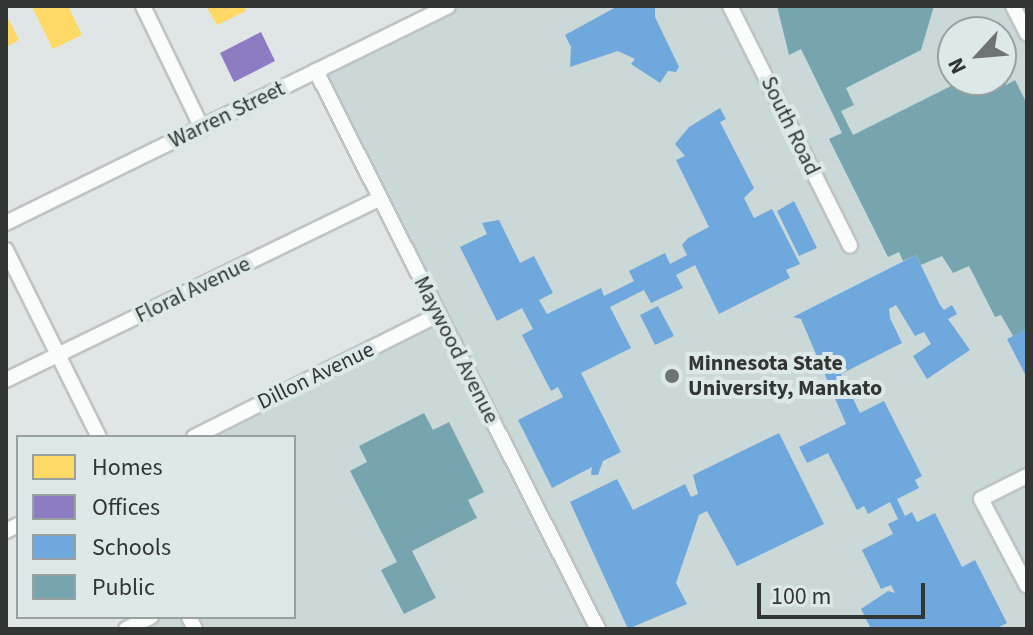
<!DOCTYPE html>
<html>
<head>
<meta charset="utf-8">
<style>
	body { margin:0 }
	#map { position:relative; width:1033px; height:635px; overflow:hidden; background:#e0e5e5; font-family:"Source Sans 3",sans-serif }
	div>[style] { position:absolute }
	.built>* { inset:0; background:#cbd8d8 }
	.homes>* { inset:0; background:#ffd966 }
	.offices>* { inset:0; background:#8e7cc3 }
	.schools>* { inset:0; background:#6fa8dc }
	.public>* { inset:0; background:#76a5af }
	.roads { filter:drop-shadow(2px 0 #bfc3c3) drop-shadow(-2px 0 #bfc3c3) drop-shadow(0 2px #bfc3c3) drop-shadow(0 -2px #bfc3c3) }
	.minor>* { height:14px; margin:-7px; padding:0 7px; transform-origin:7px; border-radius:7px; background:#fafbfb }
	.dots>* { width:22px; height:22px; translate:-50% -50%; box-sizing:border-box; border:4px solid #dde8e8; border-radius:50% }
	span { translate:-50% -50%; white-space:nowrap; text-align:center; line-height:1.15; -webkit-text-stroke:8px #dde8e8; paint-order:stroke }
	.street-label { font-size:22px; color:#313635 }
	.poi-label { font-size:22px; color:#313635; font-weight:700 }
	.left { translate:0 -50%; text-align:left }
	.frame { position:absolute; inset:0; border:8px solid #313635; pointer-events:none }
	.legend { position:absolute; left:16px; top:435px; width:280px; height:184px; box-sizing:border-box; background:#dde8e8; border:2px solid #98a1a0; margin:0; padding:10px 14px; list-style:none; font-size:24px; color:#313635 }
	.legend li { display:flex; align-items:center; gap:16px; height:40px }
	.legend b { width:40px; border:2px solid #98a1a0 }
	.north { position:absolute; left:937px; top:16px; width:80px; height:80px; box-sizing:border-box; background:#dde8e8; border:2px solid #98a1a0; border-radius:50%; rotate:244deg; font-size:22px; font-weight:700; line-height:32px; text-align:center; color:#313635 }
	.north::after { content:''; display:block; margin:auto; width:28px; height:36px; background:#6e7373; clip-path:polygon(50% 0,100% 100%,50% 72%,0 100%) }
	.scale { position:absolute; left:757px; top:583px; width:168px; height:36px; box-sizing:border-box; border:4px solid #313635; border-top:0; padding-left:10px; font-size:24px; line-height:28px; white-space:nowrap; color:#313635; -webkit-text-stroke:6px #dde8e8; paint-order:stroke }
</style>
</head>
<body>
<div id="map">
	<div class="built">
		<div style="clip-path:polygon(evenodd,434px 6px,1027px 6px,1027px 629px,145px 629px,143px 617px,294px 617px,294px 437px,194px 437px,438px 315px,316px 71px,434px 6px,953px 32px,1001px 32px,1001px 80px,953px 80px,953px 32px)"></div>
	</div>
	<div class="homes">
		<div style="clip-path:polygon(68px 6px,82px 35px,53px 49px,32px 7px)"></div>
		<div style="clip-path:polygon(206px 6px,244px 6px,246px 11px,217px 25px)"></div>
		<div style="clip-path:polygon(6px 14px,19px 40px,6px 47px)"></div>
	</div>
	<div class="offices">
		<div style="clip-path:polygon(261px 32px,275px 61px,234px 82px,220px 53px)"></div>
	</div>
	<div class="schools">
		<div style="clip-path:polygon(618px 6px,655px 6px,655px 17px,679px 67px,676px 72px,668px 71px,660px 83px,631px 64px,635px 59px,618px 51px,570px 67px,571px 47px,565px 35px)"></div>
		<div style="clip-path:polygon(720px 108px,726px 119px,720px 122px,754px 188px,744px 198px,754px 218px,772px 209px,800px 264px,786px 270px,790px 278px,719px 314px,695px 265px,676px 275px,683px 288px,651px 303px,644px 290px,610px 307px,631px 348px,581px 373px,621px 452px,603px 461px,598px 475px,591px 475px,592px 467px,552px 488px,518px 420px,563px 397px,558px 387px,551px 391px,522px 335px,533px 329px,522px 308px,497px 321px,460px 247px,487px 234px,482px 223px,499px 220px,520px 263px,534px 256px,553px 293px,539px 300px,547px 314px,601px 288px,604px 296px,634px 281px,629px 271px,665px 253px,670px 264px,687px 255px,682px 245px,688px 238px,709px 227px,676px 160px,685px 156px,675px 144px,689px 127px)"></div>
		<div style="clip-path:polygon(794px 201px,817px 248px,799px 256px,777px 211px)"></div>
		<div style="clip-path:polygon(916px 255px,940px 305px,944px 310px,952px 305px,957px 314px,948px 319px,970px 350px,927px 379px,913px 356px,931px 344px,924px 332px,915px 336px,896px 305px,889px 309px,890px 318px,902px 343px,841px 374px,860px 413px,884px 401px,922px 476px,915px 480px,919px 488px,897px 499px,905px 516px,912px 512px,917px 522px,935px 513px,962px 567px,975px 560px,1007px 623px,995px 629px,871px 629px,861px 609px,888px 591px,895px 593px,891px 585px,881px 589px,862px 550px,893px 534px,888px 524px,898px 519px,890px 502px,868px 514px,864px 506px,857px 510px,828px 453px,807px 463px,799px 447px,846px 424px,801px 319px,793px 317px)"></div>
		<div style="clip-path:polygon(658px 306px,674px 336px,655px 345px,640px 315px)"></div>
		<div style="clip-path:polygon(1027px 329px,1027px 378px,1007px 339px)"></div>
		<div style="clip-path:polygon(779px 433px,824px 524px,737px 566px,707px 511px,699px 515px,676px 583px,687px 604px,628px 629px,570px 502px,617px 479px,633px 510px,685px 484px,691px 497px,698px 494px,693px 475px)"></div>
	</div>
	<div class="public">
		<div style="clip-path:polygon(777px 6px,934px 6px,921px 50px,846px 88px,854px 105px,841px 111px,853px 135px,963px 80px,1003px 80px,1006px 85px,1015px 80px,1027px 104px,1027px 329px,1013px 336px,1001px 315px,995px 317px,969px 266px,953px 273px,942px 256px,921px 265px,916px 255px,903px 261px,899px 252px,888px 257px,829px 139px,842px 133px,801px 49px,789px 55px)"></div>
		<div style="clip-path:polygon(424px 413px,433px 430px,449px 422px,484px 492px,468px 500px,477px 518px,412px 551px,436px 598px,404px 614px,381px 570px,397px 562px,350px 471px,367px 462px,359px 446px)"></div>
	</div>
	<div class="roads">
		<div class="minor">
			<div style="left:143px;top:6px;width:136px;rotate:64.2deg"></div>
			<div style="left:730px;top:6px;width:268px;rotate:63.4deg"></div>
			<div style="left:1013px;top:6px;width:31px;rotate:63deg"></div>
			<div style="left:316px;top:71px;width:625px;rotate:63.19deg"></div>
			<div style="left:6px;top:223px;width:492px;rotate:-26.1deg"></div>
			<div style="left:6px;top:250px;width:209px;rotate:63.6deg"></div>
			<div style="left:6px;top:380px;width:415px;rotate:-25.9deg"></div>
			<div style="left:194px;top:437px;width:273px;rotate:-26.6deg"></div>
			<div style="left:1027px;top:476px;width:51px;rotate:153.4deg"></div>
			<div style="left:981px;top:499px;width:98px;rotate:62.1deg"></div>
			<div style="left:6px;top:531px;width:13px;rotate:-27deg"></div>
			<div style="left:189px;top:617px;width:13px;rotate:63deg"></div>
			<div style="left:126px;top:629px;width:28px;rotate:-26deg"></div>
		</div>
	</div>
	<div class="dots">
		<div style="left:672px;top:376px;background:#6e7373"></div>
	</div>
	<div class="street-label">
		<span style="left:227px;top:115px;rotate:-26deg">Warren Street</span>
		<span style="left:790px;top:126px;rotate:64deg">South Road</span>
		<span style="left:193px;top:290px;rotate:-26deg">Floral Avenue</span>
		<span style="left:456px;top:350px;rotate:63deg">Maywood Avenue</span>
		<span style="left:316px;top:376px;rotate:-26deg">Dillon Avenue</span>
	</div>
	<div class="poi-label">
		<span class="left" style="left:688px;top:376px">Minnesota State<br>University, Mankato</span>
	</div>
	<div class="frame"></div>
	<ul class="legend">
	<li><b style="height:22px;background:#ffd966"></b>Homes</li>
	<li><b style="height:22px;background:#8e7cc3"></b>Offices</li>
	<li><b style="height:22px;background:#6fa8dc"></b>Schools</li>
	<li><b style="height:22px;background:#76a5af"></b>Public</li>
	</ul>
	<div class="north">N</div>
	<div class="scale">100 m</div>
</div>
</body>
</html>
